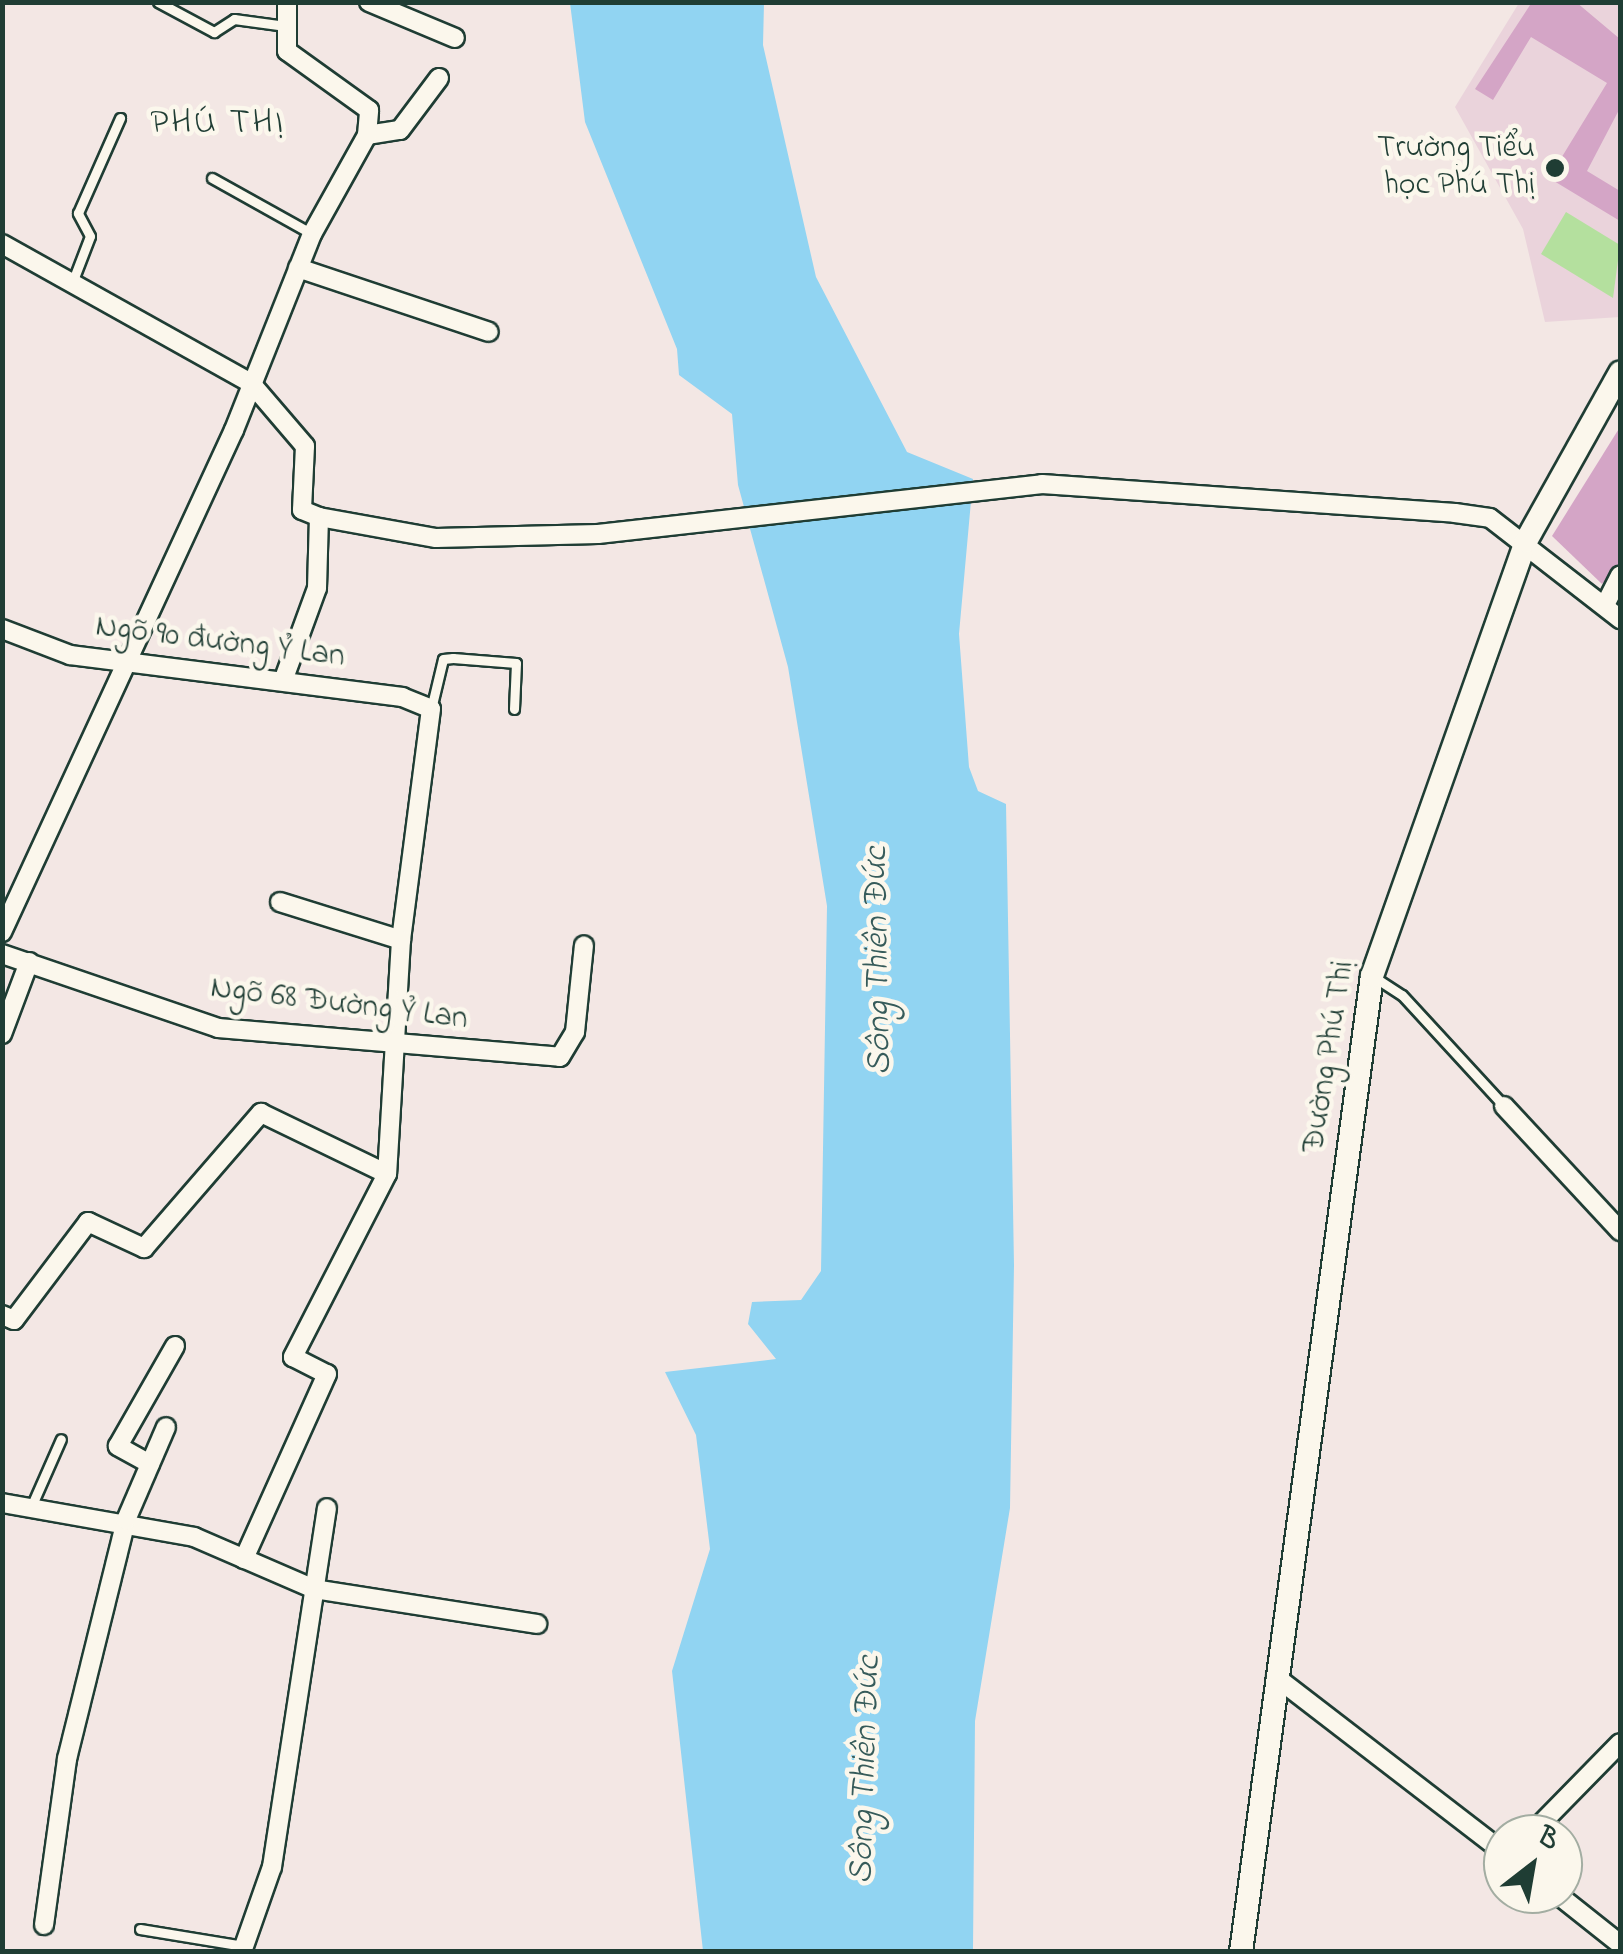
<!DOCTYPE html>
<html>
<head>
<meta charset="utf-8">
<style>
	body { margin:0 }
	#map { position:relative; width:1623px; height:1954px; overflow:hidden; background:#f3e7e4; font-family:"Indie Flower",sans-serif }
	div>[style] { position:absolute }
	.built>* { inset:0; background:#ead3db }
	.green>* { inset:0; background:#b4e09e }
	.water>* { inset:0; background:#91d4f2 }
	.building>* { inset:0; background:#d4a5c6 }
	.roads { filter:drop-shadow(2px 0 #1f3d34) drop-shadow(-2px 0 #1f3d34) drop-shadow(0 2px #1f3d34) drop-shadow(0 -2px #1f3d34) }
	.service>* { height:9px; margin:-4.5px; padding:0 4.5px; transform-origin:4.5px; border-radius:4.5px; background:#fbf7ec }
	.minor>* { height:18px; margin:-9px; padding:0 9px; transform-origin:9px; border-radius:9px; background:#fbf7ec }
	.tertiary>* { height:22px; margin:-11px; padding:0 11px; transform-origin:11px; border-radius:11px; background:#fbf7ec }
	.dots>* { width:28px; height:28px; translate:-50% -50%; box-sizing:border-box; border:5px solid #fbf7ec; border-radius:50% }
	span { translate:-50% -50%; white-space:nowrap; text-align:center; line-height:1.15; -webkit-text-stroke:9px #fbf7ec; paint-order:stroke }
	.poi-label { font-size:32px; color:#1f3d34 }
	.right { translate:-100% -50%; text-align:right }
	.street-label { font-size:32px; color:#1f3d34 }
	.neighbourhood-label { font-size:35px; color:#1f3d34; letter-spacing:2.5px }
	.water-label { font-size:35px; color:#365b5a; font-style:italic }
	.frame { position:absolute; inset:0; border:5px solid #1f3d34; pointer-events:none }
	.north { position:absolute; left:1483px; top:1814px; width:100px; height:100px; box-sizing:border-box; background:#fbf7ec; border:2px solid #a3ada2; border-radius:50%; rotate:31deg; font-size:28px; font-weight:700; line-height:40px; text-align:center; color:#1f3d34 }
	.north::after { content:''; display:block; margin:auto; width:35px; height:45px; background:#1f3d34; clip-path:polygon(50% 0,100% 100%,50% 72%,0 100%) }
</style>
</head>
<body>
<div id="map">
	<div class="built">
		<div style="clip-path:polygon(1519px 3px,1620px 3px,1620px 317px,1545px 322px,1523px 229px,1455px 107px)"></div>
	</div>
	<div class="green">
		<div style="clip-path:polygon(1566px 212px,1620px 245px,1613px 298px,1541px 254px)"></div>
	</div>
	<div class="water">
		<div style="clip-path:polygon(570px 3px,764px 3px,763px 45px,816px 277px,907px 452px,973px 479px,959px 634px,969px 767px,978px 791px,1006px 804px,1014px 1265px,1010px 1508px,975px 1721px,973px 1951px,703px 1951px,672px 1671px,710px 1549px,696px 1435px,665px 1372px,776px 1359px,748px 1324px,752px 1302px,801px 1300px,821px 1271px,827px 906px,788px 667px,738px 485px,732px 414px,679px 375px,677px 349px,585px 122px)"></div>
	</div>
	<div class="building">
		<div style="clip-path:polygon(1532px 2px,1576px 2px,1620px 39px,1620px 108px,1587px 171px,1620px 191px,1620px 221px,1549px 178px,1607px 83px,1531px 37px,1493px 100px,1475px 89px)"></div>
		<div style="clip-path:polygon(1620px 427px,1620px 564px,1602px 584px,1552px 536px)"></div>
	</div>
	<div class="roads">
		<div class="service">
			<div style="left:158px;top:2px;width:64px;rotate:28.2deg"></div>
			<div style="left:214px;top:32px;width:24px;rotate:-33deg"></div>
			<div style="left:234px;top:19px;width:52px;rotate:7.7deg"></div>
			<div style="left:212px;top:178px;width:115px;rotate:29.2deg"></div>
			<div style="left:72px;top:283px;width:50px;rotate:-69deg"></div>
			<div style="left:90px;top:236px;width:26px;rotate:-118deg"></div>
			<div style="left:78px;top:213px;width:104px;rotate:-66.1deg"></div>
			<div style="left:431px;top:709px;width:51px;rotate:-76.5deg"></div>
			<div style="left:443px;top:659px;width:10px;rotate:-6deg"></div>
			<div style="left:453px;top:658px;width:63px;rotate:4.5deg"></div>
			<div style="left:516px;top:663px;width:46px;rotate:92.5deg"></div>
			<div style="left:1374px;top:977px;width:33px;rotate:33deg"></div>
			<div style="left:1402px;top:995px;width:151px;rotate:47.4deg"></div>
			<div style="left:31px;top:1507px;width:74px;rotate:-66.2deg"></div>
			<div style="left:140px;top:1929px;width:105px;rotate:9.3deg"></div>
		</div>
		<div class="minor">
			<div style="left:369px;top:2px;width:93px;rotate:22.7deg"></div>
			<div style="left:367px;top:135px;width:33px;rotate:-9deg"></div>
			<div style="left:400px;top:130px;width:65px;rotate:-53.1deg"></div>
			<div style="left:2px;top:244px;width:285px;rotate:29.2deg"></div>
			<div style="left:251px;top:383px;width:83px;rotate:49.4deg"></div>
			<div style="left:305px;top:446px;width:64px;rotate:92.7deg"></div>
			<div style="left:302px;top:510px;width:18px;rotate:22deg"></div>
			<div style="left:319px;top:517px;width:119px;rotate:10.2deg"></div>
			<div style="left:436px;top:538px;width:162px;rotate:-1.4deg"></div>
			<div style="left:598px;top:534px;width:447px;rotate:-6.4deg"></div>
			<div style="left:1042px;top:484px;width:414px;rotate:4deg"></div>
			<div style="left:1455px;top:513px;width:35px;rotate:8deg"></div>
			<div style="left:1490px;top:518px;width:165px;rotate:37.8deg"></div>
			<div style="left:298px;top:268px;width:201px;rotate:18.5deg"></div>
			<div style="left:1605px;top:605px;width:33px;rotate:-63deg"></div>
			<div style="left:2px;top:629px;width:73px;rotate:20.9deg"></div>
			<div style="left:70px;top:655px;width:335px;rotate:7.2deg"></div>
			<div style="left:402px;top:697px;width:31px;rotate:22deg"></div>
			<div style="left:431px;top:709px;width:233px;rotate:97.4deg"></div>
			<div style="left:401px;top:940px;width:234px;rotate:93.4deg"></div>
			<div style="left:387px;top:1174px;width:206px;rotate:117.2deg"></div>
			<div style="left:293px;top:1357px;width:38px;rotate:27deg"></div>
			<div style="left:327px;top:1374px;width:203px;rotate:114.2deg"></div>
			<div style="left:283px;top:681px;width:99px;rotate:-69.9deg"></div>
			<div style="left:317px;top:588px;width:71px;rotate:-88.4deg"></div>
			<div style="left:280px;top:902px;width:127px;rotate:17.4deg"></div>
			<div style="left:2px;top:932px;width:553px;rotate:-65.2deg"></div>
			<div style="left:234px;top:430px;width:211px;rotate:-68.3deg"></div>
			<div style="left:312px;top:234px;width:113px;rotate:-60.9deg"></div>
			<div style="left:367px;top:135px;width:25px;rotate:-85deg"></div>
			<div style="left:369px;top:110px;width:101px;rotate:-144.3deg"></div>
			<div style="left:287px;top:51px;width:49px;rotate:-90deg"></div>
			<div style="left:2px;top:954px;width:228px;rotate:18.9deg"></div>
			<div style="left:218px;top:1028px;width:343px;rotate:4.8deg"></div>
			<div style="left:560px;top:1057px;width:29px;rotate:-59deg"></div>
			<div style="left:575px;top:1032px;width:87px;rotate:-84.1deg"></div>
			<div style="left:2px;top:1034px;width:77px;rotate:-69.4deg"></div>
			<div style="left:1504px;top:1106px;width:171px;rotate:47.1deg"></div>
			<div style="left:2px;top:1315px;width:13px;rotate:23deg"></div>
			<div style="left:14px;top:1320px;width:123px;rotate:-52.9deg"></div>
			<div style="left:88px;top:1222px;width:62px;rotate:24.9deg"></div>
			<div style="left:144px;top:1248px;width:179px;rotate:-49.1deg"></div>
			<div style="left:261px;top:1113px;width:140px;rotate:25.8deg"></div>
			<div style="left:150px;top:1464px;width:37px;rotate:-151deg"></div>
			<div style="left:118px;top:1446px;width:115px;rotate:-60.3deg"></div>
			<div style="left:2px;top:1503px;width:195px;rotate:10deg"></div>
			<div style="left:194px;top:1537px;width:131px;rotate:23.4deg"></div>
			<div style="left:314px;top:1589px;width:226px;rotate:8.9deg"></div>
			<div style="left:1276px;top:1677px;width:287px;rotate:37.6deg"></div>
			<div style="left:1531px;top:1834px;width:127px;rotate:-45.6deg"></div>
			<div style="left:1557px;top:1894px;width:80px;rotate:38.4deg"></div>
			<div style="left:44px;top:1925px;width:168px;rotate:-82.1deg"></div>
			<div style="left:67px;top:1759px;width:246px;rotate:-76.1deg"></div>
			<div style="left:126px;top:1520px;width:101px;rotate:-66.7deg"></div>
			<div style="left:242px;top:1952px;width:90px;rotate:-70.6deg"></div>
			<div style="left:272px;top:1867px;width:363px;rotate:-81.3deg"></div>
		</div>
		<div class="tertiary">
			<div style="left:1241px;top:1952px;width:985px;rotate:-82.36deg"></div>
			<div style="left:1372px;top:976px;width:461px;rotate:-70.5deg"></div>
			<div style="left:1526px;top:541px;width:193px;rotate:-60.8deg"></div>
		</div>
	</div>
	<div class="dots">
		<div style="left:1555px;top:168px;background:#1f3d34"></div>
	</div>
	<div class="poi-label">
		<span class="right" style="left:1535px;top:168px">Trường Tiểu<br>học Phú Thị</span>
	</div>
	<div class="street-label">
		<span style="left:220px;top:643px;rotate:7deg">Ngõ 90 đường Ỷ Lan</span>
		<span style="left:339px;top:1005px;rotate:7deg">Ngõ 68 Đường Ỷ Lan</span>
		<span style="left:1330px;top:1057px;rotate:-81deg">Đường Phú Thị</span>
	</div>
	<div class="neighbourhood-label">
		<span style="left:218px;top:124px">PHÚ THỊ</span>
	</div>
	<div class="water-label">
		<span style="left:879px;top:961px;rotate:-91deg">Sông Thiên Đức</span>
		<span style="left:866px;top:1770px;rotate:-88deg">Sông Thiên Đức</span>
	</div>
	<div class="frame"></div>
	<div class="north">B</div>
</div>
</body>
</html>
